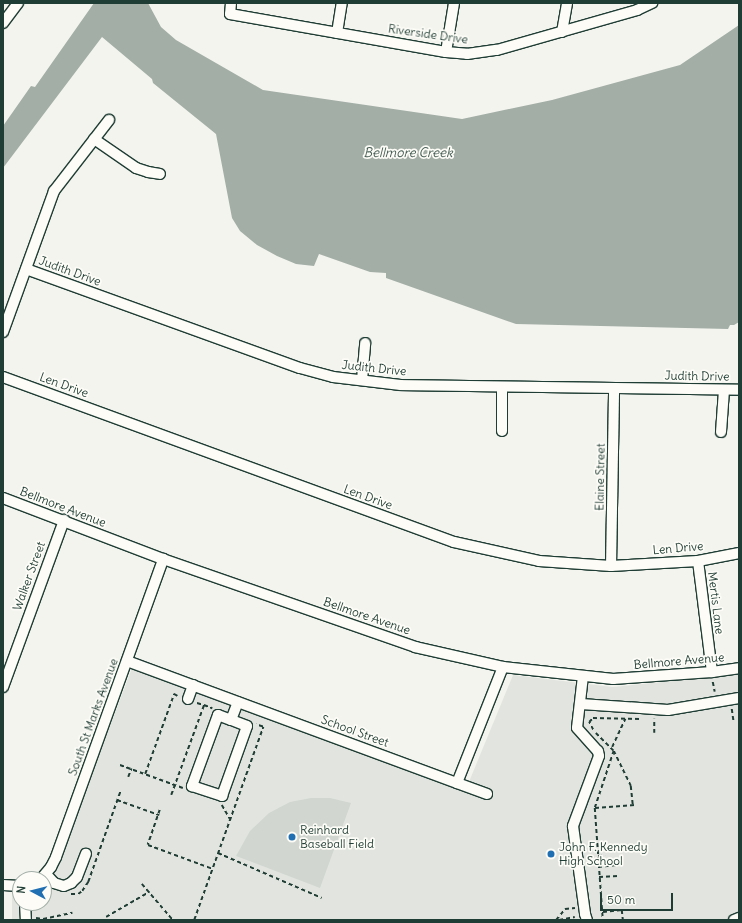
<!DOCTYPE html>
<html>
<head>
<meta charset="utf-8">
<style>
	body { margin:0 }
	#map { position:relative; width:742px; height:923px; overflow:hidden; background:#f4f4ef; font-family:Delius,sans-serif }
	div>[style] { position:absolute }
	.built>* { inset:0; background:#e2e5df }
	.green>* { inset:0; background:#d1d6d1 }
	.water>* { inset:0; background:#a3aea7 }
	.path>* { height:1.5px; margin-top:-0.75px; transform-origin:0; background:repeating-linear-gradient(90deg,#1f3d34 0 4px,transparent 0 7px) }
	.roads { filter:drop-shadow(1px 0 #1f3d34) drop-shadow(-1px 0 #1f3d34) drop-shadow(0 1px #1f3d34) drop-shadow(0 -1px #1f3d34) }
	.minor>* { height:10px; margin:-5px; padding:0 5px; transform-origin:5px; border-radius:5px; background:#fdfcf7 }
	.dots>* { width:11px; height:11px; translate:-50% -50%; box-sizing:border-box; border:2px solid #fdfcf7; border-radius:50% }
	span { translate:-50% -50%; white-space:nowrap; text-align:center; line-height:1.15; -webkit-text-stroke:3.5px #fdfcf7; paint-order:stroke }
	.street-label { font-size:12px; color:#1f3d34 }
	.poi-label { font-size:12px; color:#1f3d34 }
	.left { translate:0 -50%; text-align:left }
	.water-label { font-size:13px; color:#475f56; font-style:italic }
	.frame { position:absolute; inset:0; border:4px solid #1f3d34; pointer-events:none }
	.north { position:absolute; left:12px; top:871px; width:40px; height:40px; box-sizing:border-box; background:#fdfcf7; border:1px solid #a4b0a9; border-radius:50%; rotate:277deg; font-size:11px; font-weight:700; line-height:16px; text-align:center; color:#1f3d34 }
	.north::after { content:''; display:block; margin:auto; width:14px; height:18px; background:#1f6fb2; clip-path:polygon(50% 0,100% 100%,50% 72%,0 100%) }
	.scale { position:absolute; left:600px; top:893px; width:73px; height:18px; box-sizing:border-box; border:2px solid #1f3d34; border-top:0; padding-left:5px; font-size:12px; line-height:14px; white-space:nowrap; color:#1f3d34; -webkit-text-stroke:3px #fdfcf7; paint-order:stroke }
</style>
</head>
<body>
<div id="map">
	<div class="built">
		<div style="clip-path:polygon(132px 668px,466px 789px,513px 675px,613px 687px,739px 674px,739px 920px,12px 920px,12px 890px,20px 889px,20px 903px,44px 903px,44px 880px,53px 876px)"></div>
	</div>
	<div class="green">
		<div style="clip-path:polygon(311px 798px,330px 798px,351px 803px,320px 888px,236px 856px,250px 831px,269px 813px,290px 802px)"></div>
	</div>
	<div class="water">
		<div style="clip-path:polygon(94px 3px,148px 3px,161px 27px,176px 40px,263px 90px,462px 119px,552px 100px,680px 65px,739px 25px,739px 322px,734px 325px,730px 325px,728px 329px,516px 324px,386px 278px,386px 273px,370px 272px,319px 254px,314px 266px,296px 264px,277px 256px,257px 245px,240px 231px,232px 218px,216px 134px,153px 83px,152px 79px,102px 37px,3px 168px,3px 126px,31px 86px,35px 87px)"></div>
	</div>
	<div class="path">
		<div style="left:713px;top:682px;width:10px;rotate:79deg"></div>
		<div style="left:197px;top:703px;width:7px;rotate:16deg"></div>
		<div style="left:732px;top:709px;width:14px;rotate:82deg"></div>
		<div style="left:593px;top:730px;width:9px;rotate:-117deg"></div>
		<div style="left:589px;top:722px;width:6px;rotate:-45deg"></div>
		<div style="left:593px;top:718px;width:47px;rotate:1.2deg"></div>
		<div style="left:596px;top:733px;width:25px;rotate:45deg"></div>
		<div style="left:614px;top:751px;width:60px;rotate:108.4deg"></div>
		<div style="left:595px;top:808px;width:112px;rotate:85.9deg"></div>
		<div style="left:654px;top:733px;width:14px;rotate:-90deg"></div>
		<div style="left:612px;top:747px;width:31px;rotate:-65deg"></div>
		<div style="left:614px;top:751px;width:39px;rotate:64deg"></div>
		<div style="left:631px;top:786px;width:19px;rotate:84deg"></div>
		<div style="left:120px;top:765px;width:67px;rotate:20.1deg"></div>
		<div style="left:145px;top:774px;width:85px;rotate:-70.1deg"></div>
		<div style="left:174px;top:694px;width:4px;rotate:27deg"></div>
		<div style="left:128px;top:777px;width:9px;rotate:-69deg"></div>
		<div style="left:171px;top:795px;width:96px;rotate:-69.9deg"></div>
		<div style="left:204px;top:705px;width:9px;rotate:21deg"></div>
		<div style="left:117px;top:800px;width:45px;rotate:19.7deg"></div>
		<div style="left:222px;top:805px;width:16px;rotate:60deg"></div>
		<div style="left:595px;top:808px;width:40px;rotate:-4.3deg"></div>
		<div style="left:160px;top:810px;width:37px;rotate:109deg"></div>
		<div style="left:148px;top:845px;width:69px;rotate:20.3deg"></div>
		<div style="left:218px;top:853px;width:113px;rotate:23.4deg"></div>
		<div style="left:598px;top:856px;width:7px;rotate:-8deg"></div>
		<div style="left:598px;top:867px;width:19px;rotate:-6deg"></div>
		<div style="left:599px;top:877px;width:19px;rotate:-3deg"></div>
		<div style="left:142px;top:884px;width:48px;rotate:49.3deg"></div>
		<div style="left:71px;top:894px;width:7px"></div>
		<div style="left:78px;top:894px;width:5px;rotate:-37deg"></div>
		<div style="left:82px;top:891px;width:11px;rotate:-56deg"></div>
		<div style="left:88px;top:882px;width:96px;rotate:-70.4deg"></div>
		<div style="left:603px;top:912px;width:19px;rotate:-6deg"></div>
		<div style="left:622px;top:910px;width:10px;rotate:84deg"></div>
		<div style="left:106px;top:917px;width:50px;rotate:-30.2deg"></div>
		<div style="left:36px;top:918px;width:7px;rotate:8deg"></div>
		<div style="left:43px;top:919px;width:30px;rotate:-12deg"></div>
		<div style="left:194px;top:920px;width:205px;rotate:-70.3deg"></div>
		<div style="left:263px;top:727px;width:7px;rotate:-164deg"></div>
		<div style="left:556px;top:920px;width:14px;rotate:-51deg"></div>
		<div style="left:565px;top:909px;width:10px;rotate:-6deg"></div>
		<div style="left:559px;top:920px;width:16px;rotate:-11deg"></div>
	</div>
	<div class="roads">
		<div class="minor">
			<div style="left:231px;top:3px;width:11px;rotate:95deg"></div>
			<div style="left:230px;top:14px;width:219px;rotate:10deg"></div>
			<div style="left:446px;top:52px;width:21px;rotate:5deg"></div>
			<div style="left:467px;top:54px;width:30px;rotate:-8deg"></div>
			<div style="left:497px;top:50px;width:146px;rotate:-15.9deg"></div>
			<div style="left:637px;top:10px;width:17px;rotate:-25deg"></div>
			<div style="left:3px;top:23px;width:25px;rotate:-53deg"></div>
			<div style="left:562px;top:32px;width:29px;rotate:-80deg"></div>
			<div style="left:337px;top:33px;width:30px;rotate:-81deg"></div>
			<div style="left:446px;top:52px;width:50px;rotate:-80.7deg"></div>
			<div style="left:94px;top:139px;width:51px;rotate:34.6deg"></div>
			<div style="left:136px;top:168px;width:13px;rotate:18deg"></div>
			<div style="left:148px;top:172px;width:12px;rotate:9deg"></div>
			<div style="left:26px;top:269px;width:291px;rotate:19.9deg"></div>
			<div style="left:300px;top:368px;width:34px;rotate:15deg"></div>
			<div style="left:333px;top:377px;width:68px;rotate:6.7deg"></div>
			<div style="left:401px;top:385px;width:338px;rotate:0.8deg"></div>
			<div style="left:3px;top:332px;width:150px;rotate:-70.1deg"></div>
			<div style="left:54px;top:191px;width:90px;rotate:-52.2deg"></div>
			<div style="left:3px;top:377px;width:480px;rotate:20.1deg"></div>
			<div style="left:454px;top:542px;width:87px;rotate:12.6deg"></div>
			<div style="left:539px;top:561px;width:72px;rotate:4deg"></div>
			<div style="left:611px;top:566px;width:87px;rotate:-3.3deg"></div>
			<div style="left:698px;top:561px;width:42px;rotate:-11deg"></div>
			<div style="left:362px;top:380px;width:37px;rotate:-85deg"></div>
			<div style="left:502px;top:431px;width:44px;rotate:-90deg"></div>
			<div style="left:721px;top:432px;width:42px;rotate:-85.9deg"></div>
			<div style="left:3px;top:498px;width:171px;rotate:20.9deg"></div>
			<div style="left:163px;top:559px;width:267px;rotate:19.2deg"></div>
			<div style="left:415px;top:647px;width:90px;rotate:12.8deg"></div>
			<div style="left:503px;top:667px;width:111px;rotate:6.2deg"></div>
			<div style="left:613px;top:679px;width:99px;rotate:-4deg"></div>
			<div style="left:712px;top:672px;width:27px;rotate:-8deg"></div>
			<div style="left:698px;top:561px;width:112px;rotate:82.8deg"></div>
			<div style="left:611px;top:566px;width:178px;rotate:-89deg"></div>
			<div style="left:127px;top:661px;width:352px;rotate:20.3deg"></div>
			<div style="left:457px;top:783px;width:125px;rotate:-68.4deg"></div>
			<div style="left:583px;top:676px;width:52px;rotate:96.6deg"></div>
			<div style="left:577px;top:728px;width:31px;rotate:48deg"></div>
			<div style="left:598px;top:751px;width:5px;rotate:79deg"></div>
			<div style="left:599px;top:756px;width:75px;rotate:110.4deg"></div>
			<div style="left:573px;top:826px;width:89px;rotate:82.2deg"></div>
			<div style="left:585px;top:914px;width:6px;rotate:72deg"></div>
			<div style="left:3px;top:687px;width:178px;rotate:-69.9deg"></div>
			<div style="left:188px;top:699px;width:15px;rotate:-70deg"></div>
			<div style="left:581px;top:704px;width:87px;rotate:3.9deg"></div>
			<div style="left:668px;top:710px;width:72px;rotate:-9.6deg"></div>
			<div style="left:231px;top:720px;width:14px;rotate:-159deg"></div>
			<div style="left:218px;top:715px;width:76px;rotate:110.1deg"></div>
			<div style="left:192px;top:786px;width:32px;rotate:18deg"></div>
			<div style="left:222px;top:796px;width:74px;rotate:-70.3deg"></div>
			<div style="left:247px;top:726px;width:17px;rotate:-159deg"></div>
			<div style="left:231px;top:720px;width:19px;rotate:-69deg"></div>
			<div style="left:457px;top:783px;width:32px;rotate:20deg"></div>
			<div style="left:46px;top:874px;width:12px;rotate:48deg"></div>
			<div style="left:54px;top:883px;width:10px;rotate:17deg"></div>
			<div style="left:64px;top:886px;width:8px;rotate:-23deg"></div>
			<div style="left:71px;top:883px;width:8px;rotate:-45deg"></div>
			<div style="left:77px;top:877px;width:25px;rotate:-69deg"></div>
			<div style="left:41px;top:879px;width:16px;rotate:-50deg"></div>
			<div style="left:51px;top:867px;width:11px;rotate:-63deg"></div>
			<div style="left:56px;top:857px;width:317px;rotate:-70.2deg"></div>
			<div style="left:3px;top:885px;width:17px;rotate:3deg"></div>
			<div style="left:25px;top:903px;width:17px;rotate:87deg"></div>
			<div style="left:734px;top:920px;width:5px;rotate:-22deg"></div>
		</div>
	</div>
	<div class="dots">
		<div style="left:292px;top:837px;background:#1f6fb2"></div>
		<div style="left:551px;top:854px;background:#1f6fb2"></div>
	</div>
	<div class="street-label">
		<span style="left:428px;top:34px;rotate:8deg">Riverside Drive</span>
		<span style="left:70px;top:271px;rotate:20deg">Judith Drive</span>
		<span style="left:374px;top:368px;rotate:6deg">Judith Drive</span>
		<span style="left:697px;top:376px;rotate:1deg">Judith Drive</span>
		<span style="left:64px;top:385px;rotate:20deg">Len Drive</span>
		<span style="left:600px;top:477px;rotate:-89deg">Elaine Street</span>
		<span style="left:368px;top:497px;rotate:20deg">Len Drive</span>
		<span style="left:63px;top:507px;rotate:21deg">Bellmore Avenue</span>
		<span style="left:678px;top:548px;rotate:-5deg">Len Drive</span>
		<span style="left:29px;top:576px;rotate:-70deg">Walker Street</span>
		<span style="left:716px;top:603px;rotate:83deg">Mertis Lane</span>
		<span style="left:367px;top:616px;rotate:19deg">Bellmore Avenue</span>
		<span style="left:679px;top:661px;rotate:-5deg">Bellmore Avenue</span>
		<span style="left:93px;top:717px;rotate:-70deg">South St Marks Avenue</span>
		<span style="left:355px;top:731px;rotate:20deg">School Street</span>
	</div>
	<div class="poi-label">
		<span class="left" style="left:300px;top:837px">Reinhard<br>Baseball Field</span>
		<span class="left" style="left:559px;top:854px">John F. Kennedy<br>High School</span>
	</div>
	<div class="water-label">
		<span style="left:408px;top:153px">Bellmore Creek</span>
	</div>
	<div class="frame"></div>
	<div class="north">N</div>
	<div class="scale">50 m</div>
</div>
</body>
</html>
